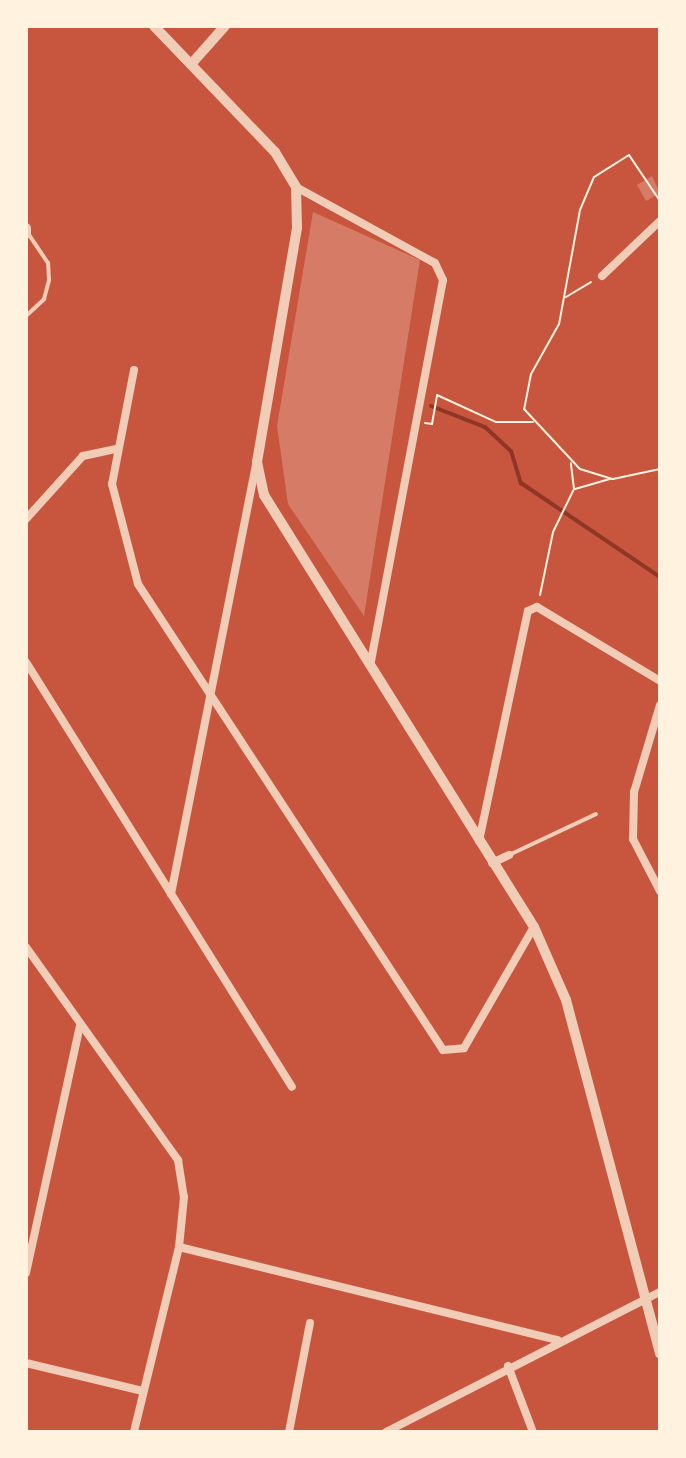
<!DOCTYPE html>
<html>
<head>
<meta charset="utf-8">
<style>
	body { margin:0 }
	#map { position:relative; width:686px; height:1458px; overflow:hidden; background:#c8553d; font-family:"Titillium Web",sans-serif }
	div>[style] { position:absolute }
	.stream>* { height:4px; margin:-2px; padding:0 2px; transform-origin:2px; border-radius:2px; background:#8f3625 }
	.building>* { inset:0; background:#d67c66 }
	.path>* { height:2px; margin:-1px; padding:0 1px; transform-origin:1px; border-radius:1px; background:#fff3e0 }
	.service>* { height:4px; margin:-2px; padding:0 2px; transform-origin:2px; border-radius:2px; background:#f1ccb7 }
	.minor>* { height:8px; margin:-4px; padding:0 4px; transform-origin:4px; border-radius:4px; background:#f1ccb7 }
	.tertiary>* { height:10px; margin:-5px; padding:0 5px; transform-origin:5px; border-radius:5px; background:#f1ccb7 }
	span { translate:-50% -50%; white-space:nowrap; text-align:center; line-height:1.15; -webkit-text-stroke:6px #fff3e0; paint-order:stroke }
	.frame { position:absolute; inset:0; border:28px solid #fff3e0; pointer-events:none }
</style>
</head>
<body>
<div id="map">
	<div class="stream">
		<div style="left:431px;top:406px;width:58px;rotate:21.3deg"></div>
		<div style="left:485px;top:427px;width:35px;rotate:43deg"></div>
		<div style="left:511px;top:451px;width:34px;rotate:73deg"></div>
		<div style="left:521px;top:483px;width:168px;rotate:34.1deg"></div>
	</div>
	<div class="building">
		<div style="clip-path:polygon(652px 176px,660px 193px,646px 201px,637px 185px)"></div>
		<div style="clip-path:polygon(313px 212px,420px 260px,364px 616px,288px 504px,277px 426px)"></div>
	</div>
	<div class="path">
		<div style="left:660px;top:201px;width:55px;rotate:-124deg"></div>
		<div style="left:629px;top:155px;width:41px;rotate:147.8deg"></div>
		<div style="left:594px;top:177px;width:36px;rotate:113deg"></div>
		<div style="left:580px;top:210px;width:116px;rotate:100.4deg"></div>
		<div style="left:559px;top:324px;width:57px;rotate:119.2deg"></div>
		<div style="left:531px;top:374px;width:36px;rotate:101deg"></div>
		<div style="left:524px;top:409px;width:82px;rotate:47deg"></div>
		<div style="left:580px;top:469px;width:34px;rotate:17deg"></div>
		<div style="left:613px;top:479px;width:48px;rotate:-12deg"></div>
		<div style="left:566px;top:297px;width:29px;rotate:-31deg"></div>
		<div style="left:425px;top:423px;width:7px;rotate:8deg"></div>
		<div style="left:432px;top:424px;width:29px;rotate:-80deg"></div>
		<div style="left:437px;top:395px;width:65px;rotate:24.6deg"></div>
		<div style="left:496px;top:422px;width:37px"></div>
		<div style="left:575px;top:489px;width:37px;rotate:-16deg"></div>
		<div style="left:540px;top:595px;width:64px;rotate:-78.3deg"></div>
		<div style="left:553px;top:532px;width:48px;rotate:-64deg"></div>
		<div style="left:574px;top:489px;width:26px;rotate:-97deg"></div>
	</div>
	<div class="service">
		<div style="left:26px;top:316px;width:25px;rotate:-43deg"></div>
		<div style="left:44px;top:299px;width:20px;rotate:-75deg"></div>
		<div style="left:49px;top:280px;width:17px;rotate:-93deg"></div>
		<div style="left:48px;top:263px;width:36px;rotate:-124deg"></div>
		<div style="left:509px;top:855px;width:96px;rotate:-25.2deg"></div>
	</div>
	<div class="minor">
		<div style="left:296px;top:187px;width:158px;rotate:28.7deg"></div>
		<div style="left:435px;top:263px;width:19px;rotate:65deg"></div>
		<div style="left:443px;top:280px;width:392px;rotate:100.7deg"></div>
		<div style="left:602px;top:276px;width:80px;rotate:-43.5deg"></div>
		<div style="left:134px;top:370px;width:116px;rotate:100.9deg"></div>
		<div style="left:112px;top:484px;width:103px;rotate:75.4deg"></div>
		<div style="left:138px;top:584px;width:557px;rotate:56.79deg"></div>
		<div style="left:443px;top:1050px;width:21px;rotate:-5deg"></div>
		<div style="left:464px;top:1048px;width:140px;rotate:-60deg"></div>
		<div style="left:26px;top:519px;width:85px;rotate:-47.9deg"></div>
		<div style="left:83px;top:456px;width:34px;rotate:-12deg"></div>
		<div style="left:26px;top:662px;width:501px;rotate:57.96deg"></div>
		<div style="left:660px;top:705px;width:91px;rotate:106.6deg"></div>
		<div style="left:634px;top:792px;width:47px;rotate:91.2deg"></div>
		<div style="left:633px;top:839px;width:59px;rotate:62.6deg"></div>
		<div style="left:479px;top:841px;width:235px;rotate:-78deg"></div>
		<div style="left:528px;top:611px;width:10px;rotate:-24deg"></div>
		<div style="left:537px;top:607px;width:144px;rotate:31deg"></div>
		<div style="left:492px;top:863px;width:19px;rotate:-25deg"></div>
		<div style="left:171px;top:894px;width:438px;rotate:-78.8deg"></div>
		<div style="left:26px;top:947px;width:262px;rotate:54.5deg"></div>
		<div style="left:178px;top:1160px;width:37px;rotate:81deg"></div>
		<div style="left:184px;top:1197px;width:50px;rotate:95.7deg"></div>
		<div style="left:179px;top:1247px;width:190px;rotate:103.7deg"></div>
		<div style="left:179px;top:1247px;width:390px;rotate:13.8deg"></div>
		<div style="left:26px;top:1273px;width:254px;rotate:-77.7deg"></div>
		<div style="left:26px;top:1363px;width:120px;rotate:13.5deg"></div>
		<div style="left:508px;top:1366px;width:71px;rotate:69.3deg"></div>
		<div style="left:289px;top:1432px;width:111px;rotate:-79.1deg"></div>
		<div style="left:386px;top:1432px;width:308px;rotate:-27.1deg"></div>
	</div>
	<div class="tertiary">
		<div style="left:154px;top:26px;width:175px;rotate:46.2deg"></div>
		<div style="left:275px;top:152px;width:41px;rotate:59deg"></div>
		<div style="left:296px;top:187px;width:41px;rotate:88.6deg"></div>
		<div style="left:297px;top:228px;width:237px;rotate:99.7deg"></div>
		<div style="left:257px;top:462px;width:34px;rotate:78deg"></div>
		<div style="left:264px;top:495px;width:509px;rotate:57.99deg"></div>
		<div style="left:534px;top:927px;width:80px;rotate:66.3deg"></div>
		<div style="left:566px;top:1000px;width:366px;rotate:75.1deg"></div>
		<div style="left:193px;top:62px;width:48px;rotate:-48.4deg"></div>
		<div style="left:26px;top:228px;width:6px;rotate:90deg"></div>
	</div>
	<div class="frame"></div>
</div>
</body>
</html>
